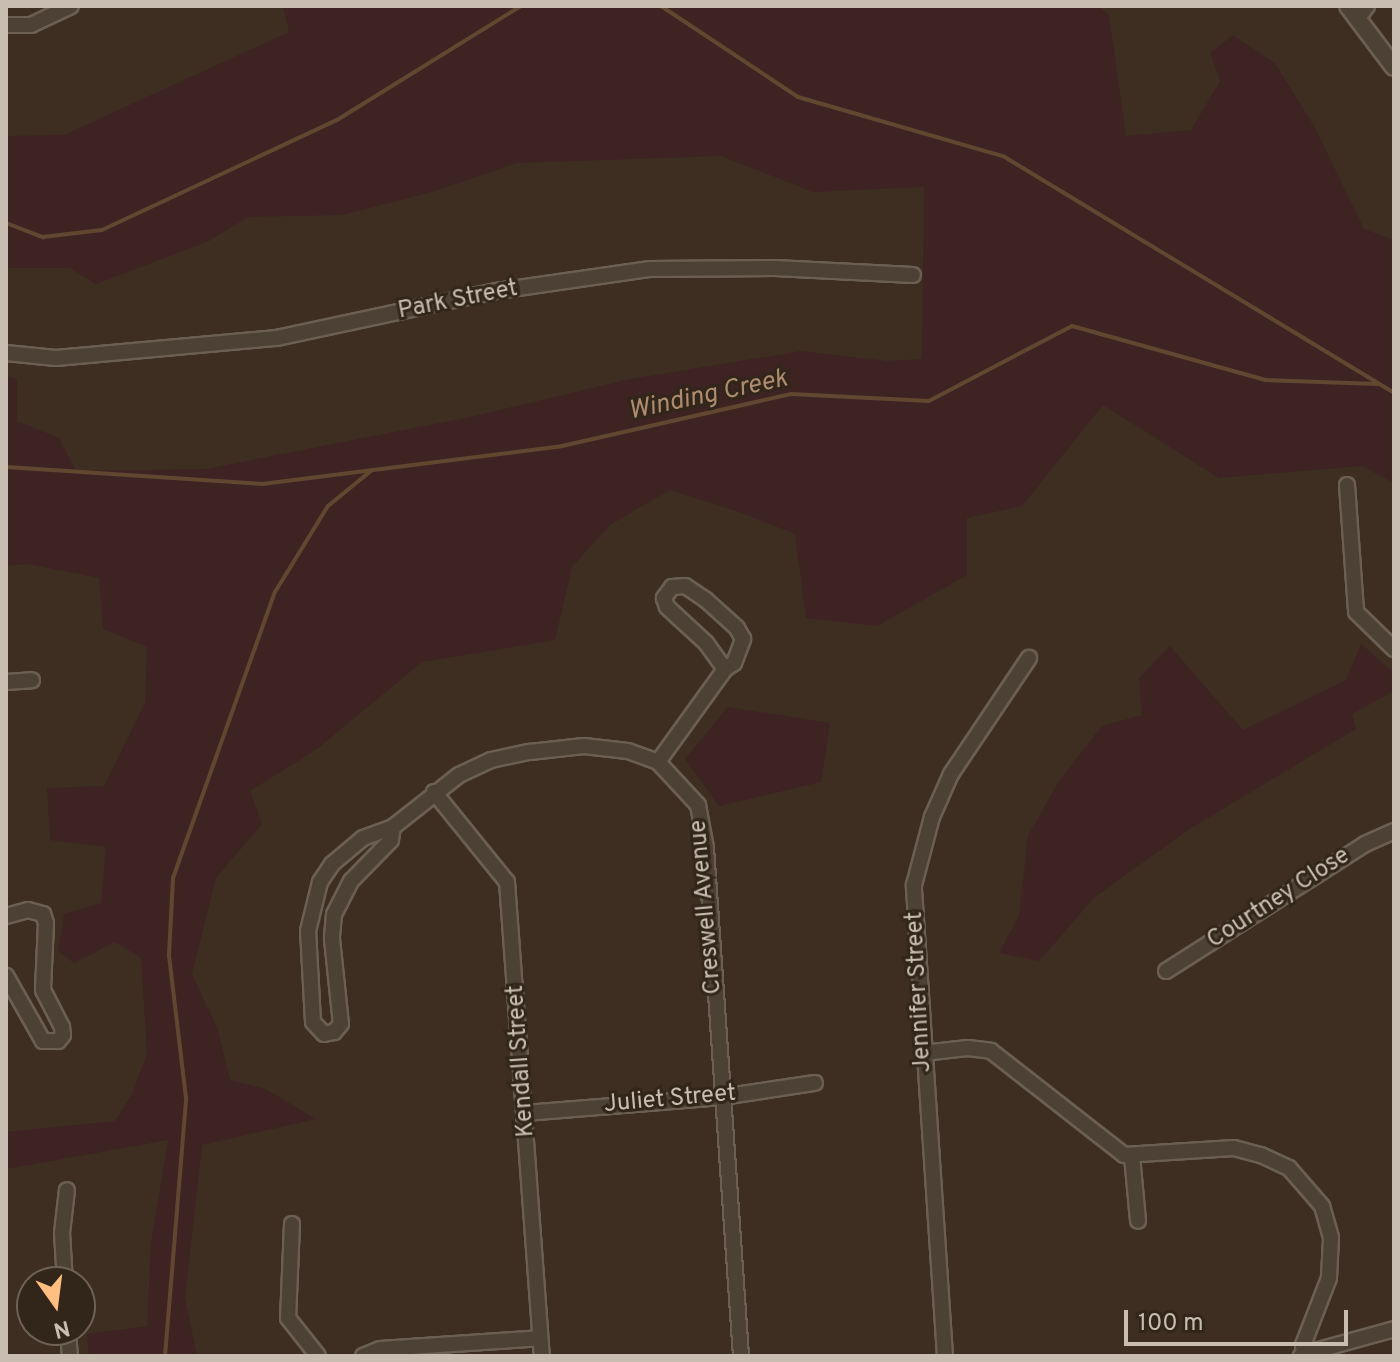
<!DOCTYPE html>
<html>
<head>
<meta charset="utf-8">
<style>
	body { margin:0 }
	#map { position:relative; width:1400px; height:1362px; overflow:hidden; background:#3d2e21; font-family:Overpass,sans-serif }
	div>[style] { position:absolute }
	.green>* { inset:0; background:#3e2323 }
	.stream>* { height:4px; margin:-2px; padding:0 2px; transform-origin:2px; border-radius:2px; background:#614730 }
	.roads { filter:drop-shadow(2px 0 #6b5f53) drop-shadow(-2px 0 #6b5f53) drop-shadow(0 2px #6b5f53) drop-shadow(0 -2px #6b5f53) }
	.minor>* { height:14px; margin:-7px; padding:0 7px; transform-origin:7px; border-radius:7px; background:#4d4135 }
	.tertiary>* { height:16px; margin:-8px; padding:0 8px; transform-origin:8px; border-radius:8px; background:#4d4135 }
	span { translate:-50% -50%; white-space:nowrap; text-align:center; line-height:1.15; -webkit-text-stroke:6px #32261a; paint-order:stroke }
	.street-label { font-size:24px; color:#c9bdb1 }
	.water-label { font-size:26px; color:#ae8c6f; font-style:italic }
	.frame { position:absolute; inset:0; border:8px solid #c9bdb1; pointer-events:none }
	.north { position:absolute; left:16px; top:1266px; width:80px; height:80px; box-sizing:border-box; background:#32261a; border:2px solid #6e6256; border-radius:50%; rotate:166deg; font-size:22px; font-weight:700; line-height:32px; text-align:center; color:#c9bdb1 }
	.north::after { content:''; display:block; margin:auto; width:28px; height:36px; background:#ffbf80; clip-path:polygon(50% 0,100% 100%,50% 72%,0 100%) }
	.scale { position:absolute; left:1124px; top:1310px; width:224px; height:36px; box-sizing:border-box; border:4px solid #c9bdb1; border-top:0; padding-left:10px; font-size:24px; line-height:28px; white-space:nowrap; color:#c9bdb1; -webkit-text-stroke:6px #32261a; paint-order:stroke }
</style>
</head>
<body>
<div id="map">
	<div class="green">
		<div style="clip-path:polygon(283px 6px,1098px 6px,1109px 15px,1126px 136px,1191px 130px,1220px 81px,1210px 53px,1233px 35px,1275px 63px,1315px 128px,1364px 229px,1394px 240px,1394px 483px,1362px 466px,1219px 478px,1103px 405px,1022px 506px,967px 518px,967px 575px,877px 626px,806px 618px,795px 534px,742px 513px,670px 490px,610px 525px,572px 567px,555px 640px,422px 662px,317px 749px,250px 791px,262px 824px,216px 878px,192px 974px,218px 1030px,230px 1080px,266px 1089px,316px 1119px,202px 1145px,185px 1298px,197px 1356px,89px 1356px,87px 1334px,147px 1326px,151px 1243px,168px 1140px,6px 1169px,6px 1132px,115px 1121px,132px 1094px,147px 1054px,141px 958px,115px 942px,74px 963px,58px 951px,64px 914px,101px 903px,106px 847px,50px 840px,47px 788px,104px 786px,145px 703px,147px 647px,103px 629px,99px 578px,28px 564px,6px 566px,6px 376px,17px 379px,17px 421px,59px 438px,76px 471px,206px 469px,470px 417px,630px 379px,801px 351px,887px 361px,922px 359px,924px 187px,813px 192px,721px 156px,517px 163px,432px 192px,342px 215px,248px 217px,207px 242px,96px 284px,70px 268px,6px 268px,6px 136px,64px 135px,289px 32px)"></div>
		<div style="clip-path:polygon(1361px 644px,1394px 673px,1394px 691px,1352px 714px,1356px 729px,1188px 830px,1094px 898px,1039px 961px,999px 953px,1019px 916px,1028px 836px,1059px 781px,1102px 726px,1142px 715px,1139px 678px,1170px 646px,1243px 730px,1346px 680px)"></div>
		<div style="clip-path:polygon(728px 707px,830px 723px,821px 782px,719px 806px,685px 759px)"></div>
	</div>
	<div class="stream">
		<div style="left:661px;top:6px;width:164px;rotate:33.6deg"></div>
		<div style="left:798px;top:97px;width:213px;rotate:16.1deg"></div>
		<div style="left:1003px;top:156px;width:457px;rotate:31.2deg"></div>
		<div style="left:6px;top:223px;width:40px;rotate:21deg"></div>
		<div style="left:43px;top:237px;width:59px;rotate:-6.8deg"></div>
		<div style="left:102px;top:230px;width:259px;rotate:-25.1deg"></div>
		<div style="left:337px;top:120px;width:216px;rotate:-31.8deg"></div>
		<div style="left:6px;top:467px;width:257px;rotate:3.8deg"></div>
		<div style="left:262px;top:484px;width:302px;rotate:-7.2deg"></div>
		<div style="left:562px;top:446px;width:235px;rotate:-12.8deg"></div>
		<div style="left:791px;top:394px;width:138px;rotate:2.9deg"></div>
		<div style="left:929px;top:401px;width:161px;rotate:-27.7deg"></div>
		<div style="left:1072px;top:326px;width:200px;rotate:15.6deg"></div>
		<div style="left:1265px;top:380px;width:113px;rotate:2deg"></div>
		<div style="left:165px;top:1356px;width:259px;rotate:-85.3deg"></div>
		<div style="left:186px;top:1098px;width:144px;rotate:-96.8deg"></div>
		<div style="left:169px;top:955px;width:77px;rotate:-87deg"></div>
		<div style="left:173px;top:878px;width:304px;rotate:-70.4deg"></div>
		<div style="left:275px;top:592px;width:101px;rotate:-58.4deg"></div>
		<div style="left:328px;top:506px;width:57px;rotate:-39.3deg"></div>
	</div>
	<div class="roads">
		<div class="minor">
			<div style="left:1358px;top:18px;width:15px;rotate:-53deg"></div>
			<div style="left:6px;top:25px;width:25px"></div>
			<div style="left:31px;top:25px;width:44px;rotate:-25.4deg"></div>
			<div style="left:6px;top:353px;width:50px;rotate:5.7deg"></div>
			<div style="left:56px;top:358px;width:222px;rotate:-5.2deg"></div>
			<div style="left:277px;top:338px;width:225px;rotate:-12.1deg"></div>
			<div style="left:497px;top:291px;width:155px;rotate:-8.2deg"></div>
			<div style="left:650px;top:269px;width:125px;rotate:-0.5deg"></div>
			<div style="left:775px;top:268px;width:138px;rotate:2.9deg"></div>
			<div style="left:1347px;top:485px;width:127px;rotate:85.9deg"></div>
			<div style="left:1356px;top:612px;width:53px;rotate:44.2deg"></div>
			<div style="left:6px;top:682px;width:26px;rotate:-4deg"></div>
			<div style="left:658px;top:762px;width:115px;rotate:-54.2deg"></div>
			<div style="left:725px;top:669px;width:11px;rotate:-34deg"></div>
			<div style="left:734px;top:663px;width:26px;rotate:-69deg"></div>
			<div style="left:743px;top:639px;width:13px;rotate:-119deg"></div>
			<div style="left:737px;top:628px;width:42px;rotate:-137.9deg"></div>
			<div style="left:706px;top:600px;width:25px;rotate:-146deg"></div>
			<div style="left:685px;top:586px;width:13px;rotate:176deg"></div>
			<div style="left:672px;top:587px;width:14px;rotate:126deg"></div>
			<div style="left:664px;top:598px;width:9px;rotate:72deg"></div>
			<div style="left:667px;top:607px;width:53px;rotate:42.7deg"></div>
			<div style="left:706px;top:643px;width:32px;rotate:54deg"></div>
			<div style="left:434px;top:792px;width:116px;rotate:51deg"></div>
			<div style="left:507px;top:882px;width:475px;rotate:85.8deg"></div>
			<div style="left:393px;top:827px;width:13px;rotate:99deg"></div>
			<div style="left:391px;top:840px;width:57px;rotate:134.3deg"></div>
			<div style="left:351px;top:881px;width:37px;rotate:117deg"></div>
			<div style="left:334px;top:914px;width:25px;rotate:95deg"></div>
			<div style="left:332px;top:939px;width:85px;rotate:84deg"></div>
			<div style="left:341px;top:1024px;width:11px;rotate:131deg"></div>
			<div style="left:334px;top:1032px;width:10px;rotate:169deg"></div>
			<div style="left:324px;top:1034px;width:16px;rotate:-133deg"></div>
			<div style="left:313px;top:1022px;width:91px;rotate:-93.1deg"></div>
			<div style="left:308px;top:931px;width:50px;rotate:-76.2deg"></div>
			<div style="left:320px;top:882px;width:22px;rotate:-56deg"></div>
			<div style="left:332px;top:864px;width:40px;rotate:-40deg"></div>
			<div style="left:363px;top:838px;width:32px;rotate:-20deg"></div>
			<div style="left:393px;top:827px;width:84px;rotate:-38.2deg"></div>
			<div style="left:459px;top:775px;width:35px;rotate:-25deg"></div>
			<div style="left:491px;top:760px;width:40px;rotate:-12deg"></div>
			<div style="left:530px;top:752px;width:54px;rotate:-6.3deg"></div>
			<div style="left:584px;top:746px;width:44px;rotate:6.5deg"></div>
			<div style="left:628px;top:751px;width:32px;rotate:20deg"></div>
			<div style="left:658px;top:762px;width:59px;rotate:47.1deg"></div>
			<div style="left:698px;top:805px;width:44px;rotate:79.5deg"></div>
			<div style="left:706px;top:848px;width:509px;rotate:86.06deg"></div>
			<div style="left:6px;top:916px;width:23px;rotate:-15deg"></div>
			<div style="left:28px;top:910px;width:16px;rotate:15deg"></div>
			<div style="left:43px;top:914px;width:9px;rotate:72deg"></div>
			<div style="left:46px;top:923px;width:67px;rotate:92.6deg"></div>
			<div style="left:43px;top:990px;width:42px;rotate:62.8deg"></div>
			<div style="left:62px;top:1027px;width:8px;rotate:83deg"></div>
			<div style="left:63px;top:1035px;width:8px;rotate:130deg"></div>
			<div style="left:58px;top:1041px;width:15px;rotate:180deg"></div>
			<div style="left:43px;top:1041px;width:75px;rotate:-119.6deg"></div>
			<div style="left:1166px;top:971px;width:236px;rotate:-32.5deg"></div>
			<div style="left:1365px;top:844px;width:32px;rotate:-24deg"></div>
			<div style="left:923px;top:1053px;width:45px;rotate:-6.3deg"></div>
			<div style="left:968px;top:1048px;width:23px;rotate:7deg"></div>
			<div style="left:991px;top:1051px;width:169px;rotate:38deg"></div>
			<div style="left:1124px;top:1155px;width:110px;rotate:-3.6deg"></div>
			<div style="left:1234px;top:1148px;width:28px;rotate:15deg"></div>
			<div style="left:1261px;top:1155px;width:31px;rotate:25deg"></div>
			<div style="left:1289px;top:1168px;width:50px;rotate:49deg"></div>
			<div style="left:1322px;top:1206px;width:33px;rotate:74deg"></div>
			<div style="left:1331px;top:1238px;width:40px;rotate:92.9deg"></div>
			<div style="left:1329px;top:1278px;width:72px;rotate:111.2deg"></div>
			<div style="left:1303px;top:1345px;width:9px;rotate:84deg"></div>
			<div style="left:1304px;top:1354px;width:4px;rotate:146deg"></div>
			<div style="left:525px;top:1113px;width:198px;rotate:-4.6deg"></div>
			<div style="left:722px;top:1097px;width:94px;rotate:-8.6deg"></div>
			<div style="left:1132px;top:1156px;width:65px;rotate:84.7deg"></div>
			<div style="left:292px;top:1224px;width:94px;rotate:92.4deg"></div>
			<div style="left:288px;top:1318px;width:48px;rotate:51.7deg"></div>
			<div style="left:65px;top:1282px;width:49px;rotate:-93.5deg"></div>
			<div style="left:62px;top:1233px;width:43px;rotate:-83.4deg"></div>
			<div style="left:68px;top:1330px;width:26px;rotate:86deg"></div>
			<div style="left:1304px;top:1354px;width:93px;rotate:-15.5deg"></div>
			<div style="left:363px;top:1356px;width:18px;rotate:-22deg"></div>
			<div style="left:380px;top:1349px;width:160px;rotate:-3.9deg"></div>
			<div style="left:945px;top:1356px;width:472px;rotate:-93.8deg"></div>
			<div style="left:914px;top:885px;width:70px;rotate:-75.2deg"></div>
			<div style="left:932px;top:817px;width:47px;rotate:-66.2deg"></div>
			<div style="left:951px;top:774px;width:140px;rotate:-56.1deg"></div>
		</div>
		<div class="tertiary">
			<div style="left:1348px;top:6px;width:76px;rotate:53deg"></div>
		</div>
	</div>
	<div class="street-label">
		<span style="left:458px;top:301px;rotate:-11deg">Park Street</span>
		<span style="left:1279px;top:899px;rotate:-33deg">Courtney Close</span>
		<span style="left:707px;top:907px;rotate:-95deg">Creswell Avenue</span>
		<span style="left:920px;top:992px;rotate:-93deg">Jennifer Street</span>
		<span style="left:522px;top:1061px;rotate:-94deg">Kendall Street</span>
		<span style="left:670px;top:1100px;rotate:-5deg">Juliet Street</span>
	</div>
	<div class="water-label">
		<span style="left:708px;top:396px;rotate:-12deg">Winding Creek</span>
	</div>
	<div class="frame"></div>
	<div class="north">N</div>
	<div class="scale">100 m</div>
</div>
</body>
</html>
